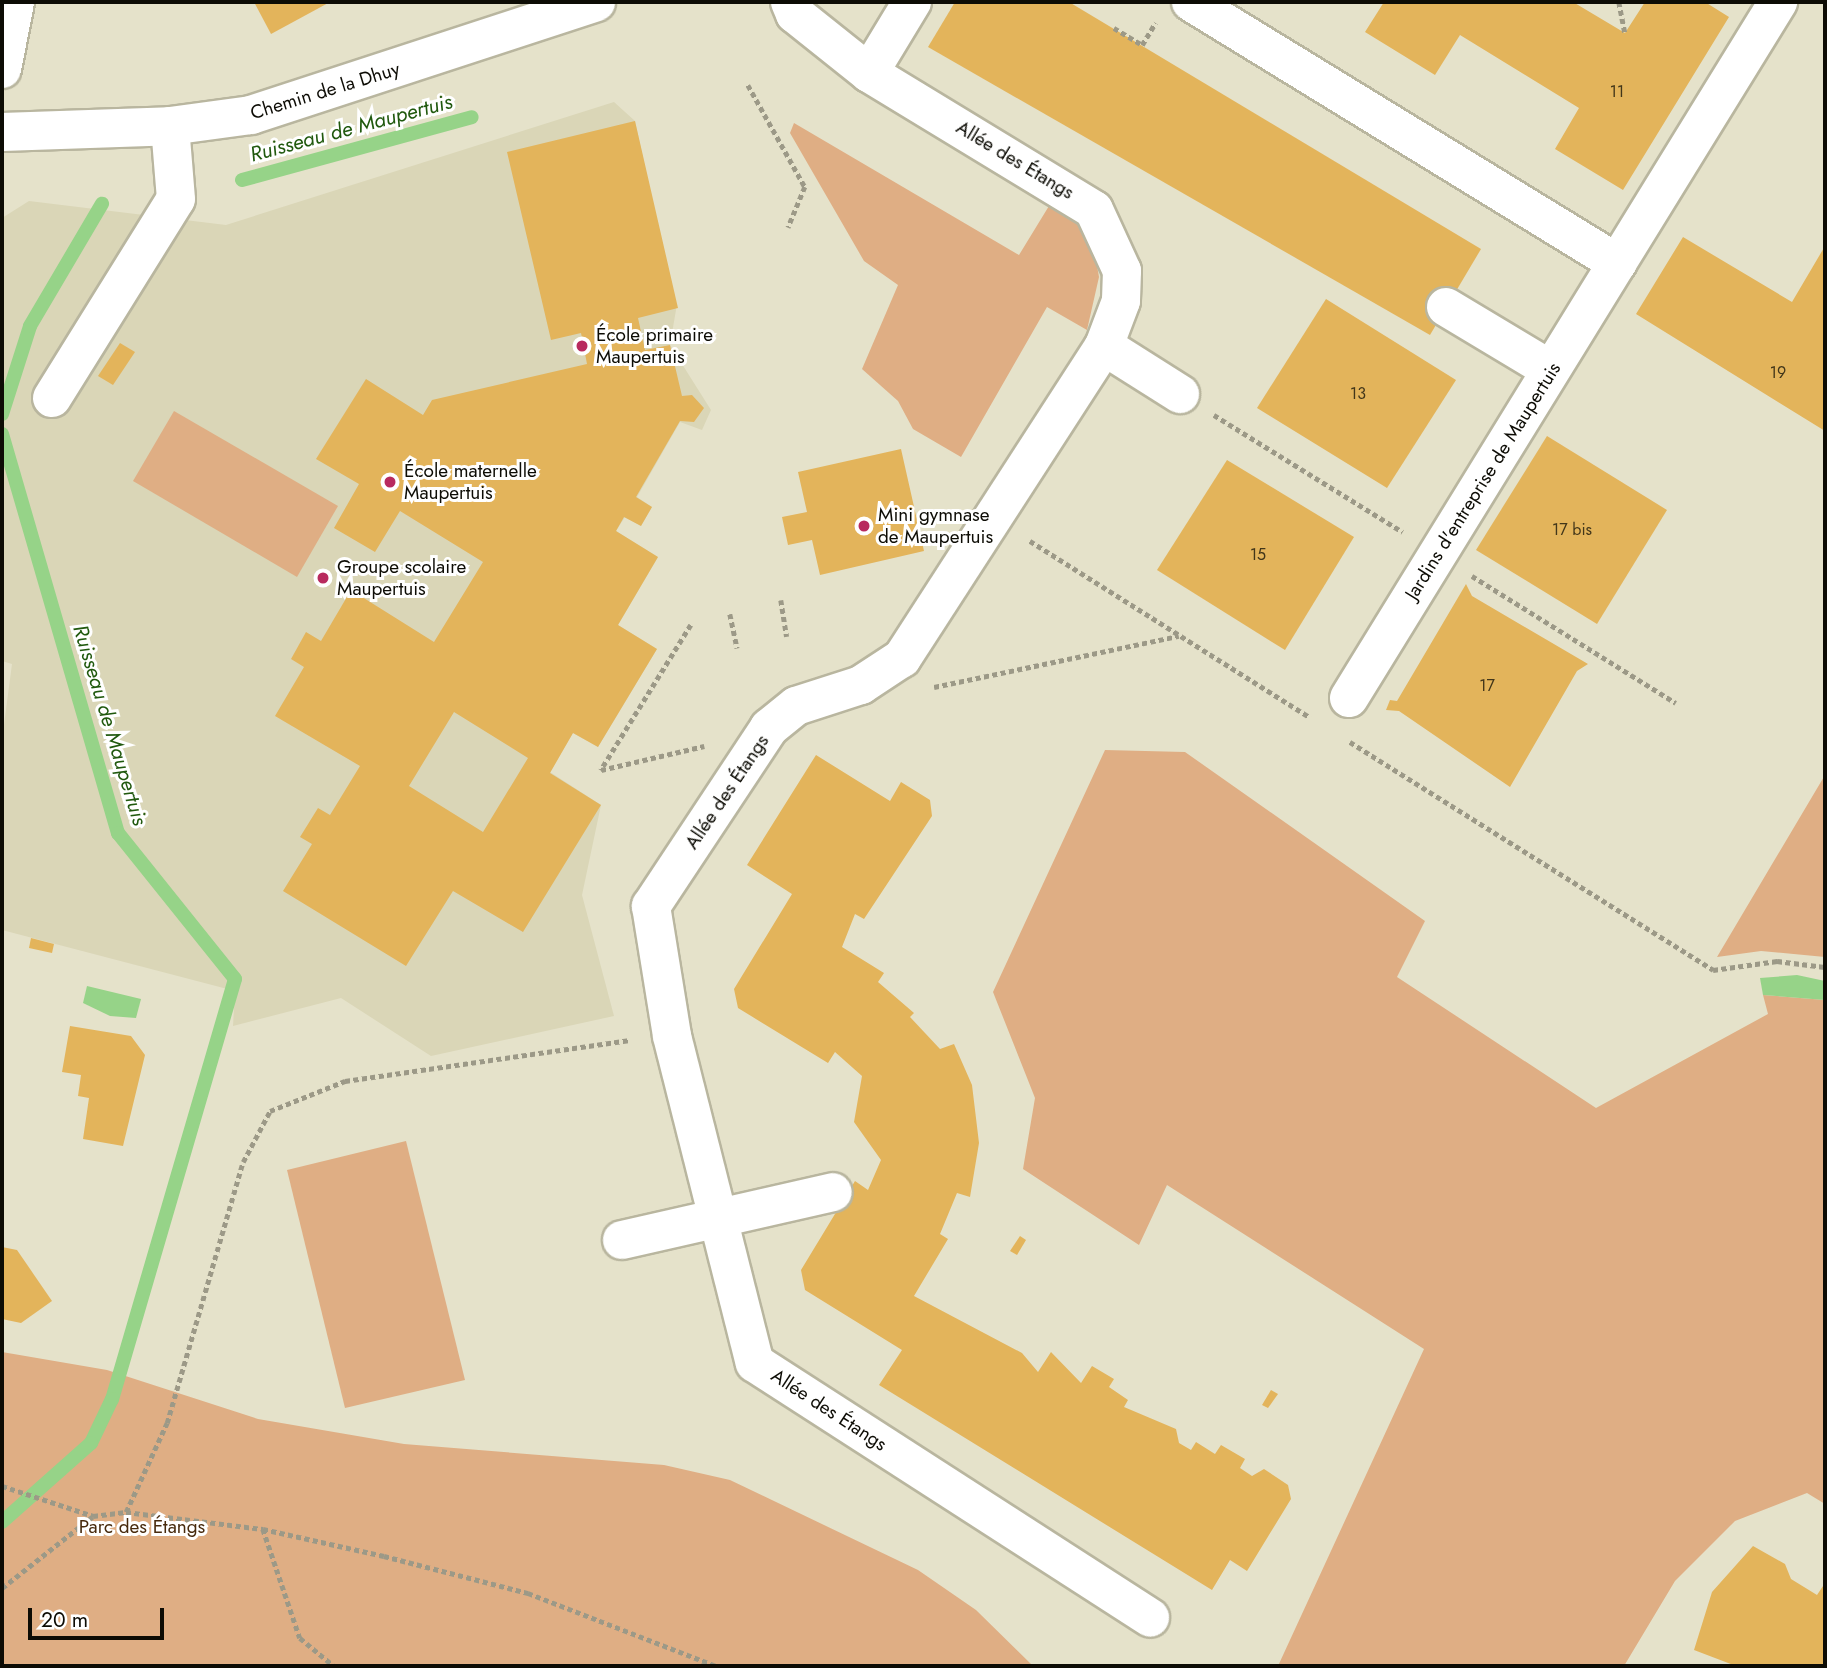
<!DOCTYPE html>
<html>
<head>
<meta charset="utf-8">
<style>
	body { margin:0 }
	#map { position:relative; width:1827px; height:1668px; overflow:hidden; background:#e5e2ca; font-family:Jost,sans-serif }
	div>[style] { position:absolute }
	.built>* { inset:0; background:#dad6b7 }
	.green>* { inset:0; background:#dfae84 }
	.water>* { inset:0; background:#96d388 }
	.stream>* { height:14px; margin:-7px; padding:0 7px; transform-origin:7px; border-radius:7px; background:#96d388 }
	.building>* { inset:0; background:#e3b45b }
	.path>* { height:4.5px; margin-top:-2.25px; transform-origin:0; background:repeating-linear-gradient(90deg,#9c9987 0 5px,transparent 0 8.5px) }
	.roads { filter:drop-shadow(2px 0 #b9b69f) drop-shadow(-2px 0 #b9b69f) drop-shadow(0 2px #b9b69f) drop-shadow(0 -2px #b9b69f) }
	.minor>* { height:38px; margin:-19px; padding:0 19px; transform-origin:19px; border-radius:19px; background:#fff }
	.dots>* { width:19px; height:19px; translate:-50% -50%; box-sizing:border-box; border:4px solid #fff; border-radius:50% }
	span { translate:-50% -50%; white-space:nowrap; text-align:center; line-height:1.15; -webkit-text-stroke:6px #fff; paint-order:stroke }
	.number-label { font-size:16px; color:#42361a }
	.number-label span { -webkit-text-stroke-width:0 }
	.street-label { font-size:19px; color:#0d0c05 }
	.poi-label { font-size:19px; color:#0d0c05 }
	.left { translate:0 -50%; text-align:left }
	.park-label { font-size:19px; color:#472a0d }
	.water-label { font-size:21px; color:#20590e; font-style:italic }
	.frame { position:absolute; inset:0; border:4px solid #0d0c05; pointer-events:none }
	.scale { position:absolute; left:28px; top:1608px; width:136px; height:32px; box-sizing:border-box; border:4px solid #0d0c05; border-top:0; padding-left:9px; font-size:21px; line-height:24px; white-space:nowrap; color:#0d0c05; -webkit-text-stroke:5px #fff; paint-order:stroke }
</style>
</head>
<body>
<div id="map">
	<div class="built">
		<div style="clip-path:polygon(614px 102px,635px 121px,676px 310px,670px 345px,711px 410px,702px 430px,680px 422px,637px 497px,652px 507px,641px 526px,625px 517px,616px 531px,658px 557px,618px 625px,657px 649px,598px 747px,573px 733px,550px 772px,601px 805px,582px 895px,614px 1016px,431px 1056px,341px 998px,233px 1026px,235px 991px,2px 930px,2px 740px,12px 664px,2px 661px,2px 218px,29px 201px,226px 225px)"></div>
	</div>
	<div class="green">
		<div style="clip-path:polygon(794px 123px,1019px 255px,1052px 201px,1078px 222px,1094px 249px,1099px 277px,1087px 330px,1047px 307px,961px 457px,913px 429px,898px 401px,862px 369px,898px 285px,864px 261px,790px 133px)"></div>
		<div style="clip-path:polygon(174px 411px,338px 506px,297px 577px,133px 481px)"></div>
		<div style="clip-path:polygon(1105px 750px,1185px 752px,1425px 921px,1397px 977px,1596px 1108px,1768px 1014px,1763px 995px,1825px 1000px,1825px 1504px,1807px 1493px,1735px 1521px,1675px 1581px,1624px 1666px,1278px 1666px,1424px 1349px,1167px 1185px,1139px 1245px,1023px 1169px,1035px 1098px,993px 992px)"></div>
		<div style="clip-path:polygon(1825px 775px,1825px 957px,1761px 951px,1717px 957px)"></div>
		<div style="clip-path:polygon(406px 1141px,465px 1380px,345px 1408px,287px 1170px)"></div>
		<div style="clip-path:polygon(2px 1352px,107px 1370px,258px 1419px,404px 1444px,664px 1465px,730px 1480px,918px 1570px,976px 1610px,1033px 1666px,2px 1666px)"></div>
	</div>
	<div class="water">
		<div style="clip-path:polygon(1797px 975px,1825px 981px,1825px 1000px,1763px 995px,1760px 978px)"></div>
		<div style="clip-path:polygon(87px 986px,141px 999px,136px 1018px,110px 1016px,83px 1003px)"></div>
	</div>
	<div class="stream">
		<div style="left:242px;top:180px;width:238px;rotate:-15.3deg"></div>
		<div style="left:2px;top:414px;width:92px;rotate:-72.3deg"></div>
		<div style="left:30px;top:326px;width:142px;rotate:-59.5deg"></div>
		<div style="left:2px;top:434px;width:416px;rotate:73.8deg"></div>
		<div style="left:118px;top:833px;width:187px;rotate:51.3deg"></div>
		<div style="left:235px;top:979px;width:438px;rotate:106.3deg"></div>
		<div style="left:112px;top:1399px;width:49px;rotate:115.5deg"></div>
		<div style="left:91px;top:1443px;width:119px;rotate:138.4deg"></div>
	</div>
	<div class="building">
		<div style="clip-path:polygon(254px 2px,330px 2px,271px 34px)"></div>
		<div style="clip-path:polygon(955px 2px,1069px 2px,1481px 249px,1430px 335px,928px 47px)"></div>
		<div style="clip-path:polygon(1384px 2px,1573px 2px,1625px 33px,1645px 2px,1705px 2px,1729px 17px,1623px 190px,1555px 149px,1579px 108px,1460px 35px,1435px 75px,1365px 32px)"></div>
		<div style="clip-path:polygon(evenodd,635px 121px,678px 308px,638px 318px,645px 350px,670px 345px,682px 396px,692px 395px,704px 408px,694px 422px,680px 421px,636px 497px,652px 507px,641px 526px,624px 517px,616px 531px,658px 557px,618px 625px,657px 649px,598px 747px,573px 733px,550px 773px,601px 805px,523px 932px,453px 891px,406px 966px,283px 891px,312px 844px,300px 837px,318px 808px,330px 815px,360px 766px,275px 716px,304px 667px,291px 659px,306px 632px,321px 641px,351px 590px,434px 642px,483px 562px,400px 511px,375px 552px,334px 528px,359px 484px,316px 459px,366px 379px,423px 415px,432px 400px,587px 364px,581px 333px,551px 340px,507px 152px,635px 121px,454px 712px,528px 758px,483px 832px,409px 786px,454px 712px)"></div>
		<div style="clip-path:polygon(1683px 237px,1792px 302px,1825px 246px,1825px 431px,1636px 314px)"></div>
		<div style="clip-path:polygon(1326px 299px,1456px 380px,1387px 488px,1257px 408px)"></div>
		<div style="clip-path:polygon(120px 343px,135px 352px,113px 385px,98px 376px)"></div>
		<div style="clip-path:polygon(1547px 436px,1667px 510px,1597px 624px,1476px 550px)"></div>
		<div style="clip-path:polygon(901px 449px,924px 551px,820px 575px,812px 540px,788px 545px,782px 517px,807px 512px,798px 472px)"></div>
		<div style="clip-path:polygon(1227px 460px,1354px 537px,1285px 650px,1157px 570px)"></div>
		<div style="clip-path:polygon(1466px 584px,1472px 596px,1588px 664px,1577px 671px,1510px 787px,1399px 711px,1386px 710px,1390px 700px,1397px 701px)"></div>
		<div style="clip-path:polygon(816px 755px,890px 801px,901px 782px,930px 800px,932px 816px,864px 919px,855px 914px,842px 947px,884px 973px,878px 982px,914px 1013px,910px 1017px,940px 1049px,954px 1044px,972px 1085px,979px 1143px,970px 1197px,957px 1193px,940px 1234px,948px 1239px,914px 1296px,1022px 1353px,1038px 1372px,1051px 1352px,1081px 1383px,1092px 1366px,1114px 1379px,1109px 1387px,1128px 1400px,1124px 1407px,1176px 1429px,1179px 1443px,1191px 1450px,1196px 1442px,1215px 1454px,1221px 1445px,1245px 1459px,1240px 1468px,1252px 1476px,1264px 1469px,1288px 1485px,1291px 1499px,1247px 1571px,1230px 1560px,1212px 1590px,879px 1385px,902px 1350px,805px 1290px,801px 1270px,855px 1181px,868px 1190px,881px 1160px,854px 1122px,862px 1076px,835px 1052px,828px 1063px,738px 1008px,734px 989px,792px 894px,747px 865px)"></div>
		<div style="clip-path:polygon(31px 938px,54px 944px,52px 953px,29px 948px)"></div>
		<div style="clip-path:polygon(70px 1026px,131px 1036px,145px 1055px,123px 1146px,83px 1139px,89px 1098px,78px 1096px,81px 1075px,62px 1072px)"></div>
		<div style="clip-path:polygon(1020px 1236px,1026px 1240px,1017px 1255px,1010px 1251px)"></div>
		<div style="clip-path:polygon(2px 1247px,17px 1250px,52px 1301px,21px 1323px,2px 1319px)"></div>
		<div style="clip-path:polygon(1271px 1390px,1278px 1394px,1268px 1408px,1262px 1405px)"></div>
		<div style="clip-path:polygon(1753px 1546px,1785px 1564px,1791px 1579px,1817px 1595px,1825px 1583px,1825px 1666px,1736px 1666px,1694px 1650px,1712px 1592px)"></div>
	</div>
	<div class="path">
		<div style="left:1619px;top:2px;width:32px;rotate:79deg"></div>
		<div style="left:1114px;top:28px;width:33px;rotate:31deg"></div>
		<div style="left:1142px;top:45px;width:26px;rotate:-59deg"></div>
		<div style="left:748px;top:85px;width:117px;rotate:60.8deg"></div>
		<div style="left:805px;top:187px;width:44px;rotate:112.5deg"></div>
		<div style="left:1214px;top:415px;width:222px;rotate:31.8deg"></div>
		<div style="left:1030px;top:541px;width:331px;rotate:32.2deg"></div>
		<div style="left:1472px;top:576px;width:240px;rotate:31.9deg"></div>
		<div style="left:781px;top:600px;width:37px;rotate:81deg"></div>
		<div style="left:730px;top:614px;width:35px;rotate:78deg"></div>
		<div style="left:691px;top:625px;width:171px;rotate:121.8deg"></div>
		<div style="left:601px;top:770px;width:106px;rotate:-13.1deg"></div>
		<div style="left:934px;top:687px;width:250px;rotate:-11.8deg"></div>
		<div style="left:1350px;top:742px;width:429px;rotate:32.1deg"></div>
		<div style="left:1713px;top:970px;width:65px;rotate:-8deg"></div>
		<div style="left:1777px;top:961px;width:48px;rotate:7.1deg"></div>
		<div style="left:2px;top:1486px;width:96px;rotate:18.2deg"></div>
		<div style="left:93px;top:1516px;width:33px;rotate:-7deg"></div>
		<div style="left:126px;top:1512px;width:138px;rotate:7.1deg"></div>
		<div style="left:263px;top:1529px;width:124px;rotate:12.6deg"></div>
		<div style="left:384px;top:1556px;width:149px;rotate:14.4deg"></div>
		<div style="left:528px;top:1593px;width:202px;rotate:21.2deg"></div>
		<div style="left:126px;top:1512px;width:98px;rotate:-65.3deg"></div>
		<div style="left:167px;top:1423px;width:272px;rotate:-73.8deg"></div>
		<div style="left:243px;top:1162px;width:58px;rotate:-62.1deg"></div>
		<div style="left:270px;top:1111px;width:81px;rotate:-21.8deg"></div>
		<div style="left:345px;top:1081px;width:288px;rotate:-8.2deg"></div>
		<div style="left:263px;top:1529px;width:115px;rotate:71.3deg"></div>
		<div style="left:300px;top:1638px;width:44px;rotate:39.5deg"></div>
		<div style="left:2px;top:1588px;width:115px;rotate:-38.3deg"></div>
	</div>
	<div class="roads">
		<div class="minor">
			<div style="left:790px;top:2px;width:13px;rotate:67deg"></div>
			<div style="left:795px;top:14px;width:95px;rotate:38.6deg"></div>
			<div style="left:869px;top:73px;width:263px;rotate:31.3deg"></div>
			<div style="left:1094px;top:210px;width:67px;rotate:65.3deg"></div>
			<div style="left:1122px;top:271px;width:30px;rotate:92deg"></div>
			<div style="left:1121px;top:301px;width:48px;rotate:110.7deg"></div>
			<div style="left:1104px;top:346px;width:372px;rotate:122.9deg"></div>
			<div style="left:902px;top:658px;width:49px;rotate:146.6deg"></div>
			<div style="left:861px;top:685px;width:68px;rotate:162.1deg"></div>
			<div style="left:796px;top:706px;width:35px;rotate:141deg"></div>
			<div style="left:769px;top:728px;width:214px;rotate:123.5deg"></div>
			<div style="left:651px;top:906px;width:132px;rotate:80.8deg"></div>
			<div style="left:672px;top:1036px;width:337px;rotate:75.8deg"></div>
			<div style="left:755px;top:1363px;width:470px;rotate:32.8deg"></div>
			<div style="left:1191px;top:2px;width:500px;rotate:31.5deg"></div>
			<div style="left:2px;top:69px;width:68px;rotate:-79deg"></div>
			<div style="left:869px;top:73px;width:83px;rotate:-58.8deg"></div>
			<div style="left:2px;top:132px;width:168px;rotate:-2deg"></div>
			<div style="left:170px;top:126px;width:82px;rotate:-7.7deg"></div>
			<div style="left:251px;top:115px;width:363px;rotate:-18.1deg"></div>
			<div style="left:1446px;top:307px;width:122px;rotate:31deg"></div>
			<div style="left:1104px;top:346px;width:90px;rotate:32.3deg"></div>
			<div style="left:52px;top:398px;width:234px;rotate:-58.1deg"></div>
			<div style="left:176px;top:199px;width:73px;rotate:-94.7deg"></div>
			<div style="left:1349px;top:698px;width:818px;rotate:-58.35deg"></div>
			<div style="left:622px;top:1240px;width:216px;rotate:-12.8deg"></div>
		</div>
	</div>
	<div class="dots">
		<div style="left:582px;top:346px;background:#b82a5e"></div>
		<div style="left:390px;top:482px;background:#b82a5e"></div>
		<div style="left:864px;top:526px;background:#b82a5e"></div>
		<div style="left:323px;top:578px;background:#b82a5e"></div>
	</div>
	<div class="number-label">
		<span style="left:1617px;top:92px">11</span>
		<span style="left:1778px;top:373px">19</span>
		<span style="left:1358px;top:394px">13</span>
		<span style="left:1572px;top:530px">17 bis</span>
		<span style="left:1258px;top:555px">15</span>
		<span style="left:1487px;top:686px">17</span>
	</div>
	<div class="street-label">
		<span style="left:325px;top:91px;rotate:-17deg">Chemin de la Dhuy</span>
		<span style="left:1015px;top:160px;rotate:31deg">Allée des Étangs</span>
		<span style="left:1483px;top:481px;rotate:-58deg">Jardins d'entreprise de Maupertuis</span>
		<span style="left:727px;top:792px;rotate:-56deg">Allée des Étangs</span>
		<span style="left:829px;top:1410px;rotate:33deg">Allée des Étangs</span>
	</div>
	<div class="poi-label">
		<span class="left" style="left:596px;top:346px">École primaire<br>Maupertuis</span>
		<span class="left" style="left:404px;top:482px">École maternelle<br>Maupertuis</span>
		<span class="left" style="left:878px;top:526px">Mini gymnase<br>de Maupertuis</span>
		<span class="left" style="left:337px;top:578px">Groupe scolaire<br>Maupertuis</span>
	</div>
	<div class="park-label">
		<span style="left:142px;top:1527px">Parc des Étangs</span>
	</div>
	<div class="water-label">
		<span style="left:351px;top:128px;rotate:-15deg">Ruisseau de Maupertuis</span>
		<span style="left:110px;top:725px;rotate:73deg">Ruisseau de Maupertuis</span>
	</div>
	<div class="frame"></div>
	<div class="scale">20 m</div>
</div>
</body>
</html>
